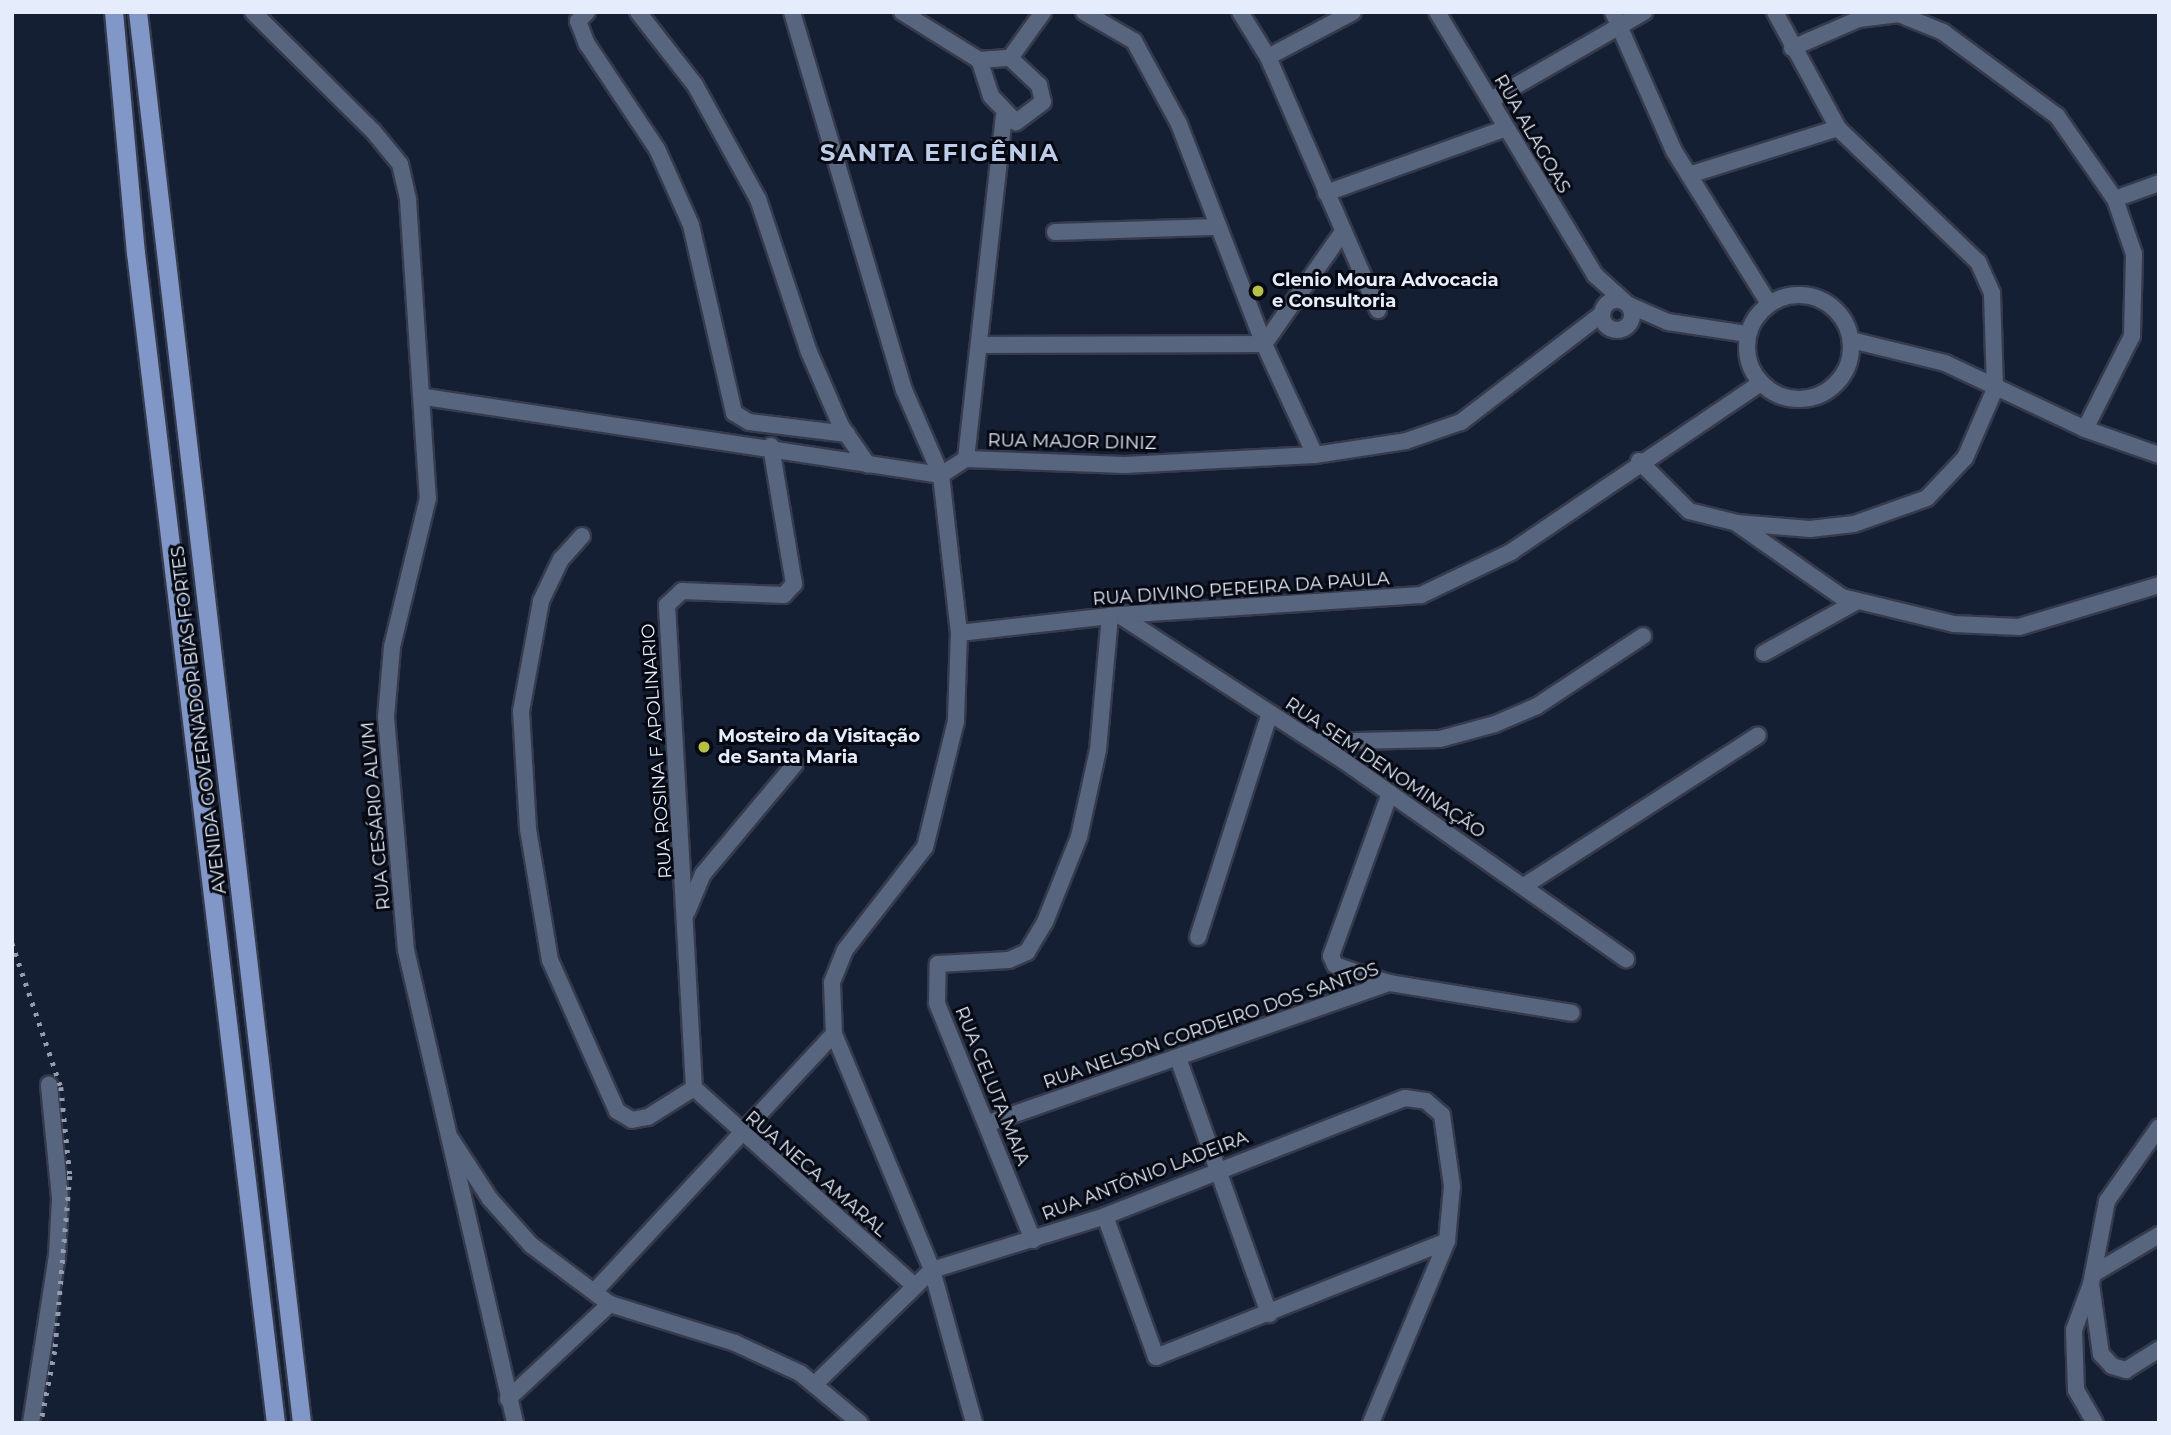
<!DOCTYPE html>
<html>
<head>
<meta charset="utf-8">
<style>
	body { margin:0 }
	#map { position:relative; width:2171px; height:1435px; overflow:hidden; background:#151f34; font-family:Montserrat,sans-serif }
	div>[style] { position:absolute }
	.roads { filter:drop-shadow(2px 0 #353a4c) drop-shadow(-2px 0 #353a4c) drop-shadow(0 2px #353a4c) drop-shadow(0 -2px #353a4c) }
	.minor>* { height:16px; margin:-8px; padding:0 8px; transform-origin:8px; border-radius:8px; background:#58657e }
	.minor>.ring { margin:-8px; padding:0; box-sizing:content-box; background:none; border:16px solid #58657e; border-radius:50% }
	.major>* { height:18px; margin:-9px; padding:0 9px; transform-origin:9px; border-radius:9px; background:#8097c7 }
	.rail>* { height:4.5px; margin-top:-2.25px; transform-origin:0; background:repeating-linear-gradient(90deg,#949dae 0 3.5px,transparent 0 10.5px) }
	.dots>* { width:19px; height:19px; translate:-50% -50%; box-sizing:border-box; border:4px solid #060912; border-radius:50% }
	span { translate:-50% -50%; white-space:nowrap; text-align:center; line-height:1.15; -webkit-text-stroke:6px #060912; paint-order:stroke }
	.street-label { font-size:18px; color:#e5edfc }
	.poi-label { font-size:18px; color:#e5edfc; font-weight:700 }
	.left { translate:0 -50%; text-align:left }
	.district-label { font-size:24px; color:#bdcce8; font-weight:700; letter-spacing:2px }
	.frame { position:absolute; inset:0; border:14px solid #e5edfc; pointer-events:none }
</style>
</head>
<body>
<div id="map">
	<div class="roads">
		<div class="minor">
			<div style="left:253px;top:12px;width:169px;rotate:44.8deg"></div>
			<div style="left:373px;top:131px;width:43px;rotate:50.7deg"></div>
			<div style="left:400px;top:164px;width:37px;rotate:77deg"></div>
			<div style="left:408px;top:200px;width:299px;rotate:86.2deg"></div>
			<div style="left:428px;top:498px;width:153px;rotate:103.6deg"></div>
			<div style="left:392px;top:647px;width:70px;rotate:94.9deg"></div>
			<div style="left:386px;top:717px;width:234px;rotate:85.1deg"></div>
			<div style="left:406px;top:950px;width:485px;rotate:77deg"></div>
			<div style="left:587px;top:12px;width:13px;rotate:135deg"></div>
			<div style="left:578px;top:21px;width:25px;rotate:69deg"></div>
			<div style="left:587px;top:44px;width:126px;rotate:56.3deg"></div>
			<div style="left:657px;top:149px;width:83px;rotate:65.9deg"></div>
			<div style="left:691px;top:225px;width:193px;rotate:77.1deg"></div>
			<div style="left:734px;top:413px;width:17px;rotate:31deg"></div>
			<div style="left:749px;top:422px;width:99px;rotate:7deg"></div>
			<div style="left:638px;top:12px;width:93px;rotate:52deg"></div>
			<div style="left:695px;top:85px;width:130px;rotate:61.1deg"></div>
			<div style="left:758px;top:199px;width:161px;rotate:71.6deg"></div>
			<div style="left:809px;top:352px;width:81px;rotate:66.6deg"></div>
			<div style="left:841px;top:426px;width:47px;rotate:55.3deg"></div>
			<div style="left:792px;top:12px;width:394px;rotate:73.5deg"></div>
			<div style="left:904px;top:390px;width:93px;rotate:66.5deg"></div>
			<div style="left:941px;top:475px;width:159px;rotate:83.5deg"></div>
			<div style="left:959px;top:633px;width:88px;rotate:92deg"></div>
			<div style="left:956px;top:721px;width:130px;rotate:103.8deg"></div>
			<div style="left:925px;top:847px;width:130px;rotate:127.8deg"></div>
			<div style="left:845px;top:950px;width:35px;rotate:112deg"></div>
			<div style="left:832px;top:983px;width:51px;rotate:87.8deg"></div>
			<div style="left:834px;top:1034px;width:256px;rotate:67.4deg"></div>
			<div style="left:932px;top:1270px;width:159px;rotate:74.6deg"></div>
			<div style="left:902px;top:12px;width:91px;rotate:31.9deg"></div>
			<div style="left:1084px;top:12px;width:58px;rotate:30.1deg"></div>
			<div style="left:1134px;top:41px;width:94px;rotate:61.5deg"></div>
			<div style="left:1179px;top:124px;width:236px;rotate:68.9deg"></div>
			<div style="left:1264px;top:344px;width:122px;rotate:65.3deg"></div>
			<div style="left:1240px;top:12px;width:53px;rotate:58.1deg"></div>
			<div style="left:1268px;top:57px;width:276px;rotate:66.5deg"></div>
			<div style="left:1437px;top:12px;width:307px;rotate:59deg"></div>
			<div style="left:1595px;top:275px;width:39px;rotate:42deg"></div>
			<div style="left:1613px;top:12px;width:152px;rotate:66.3deg"></div>
			<div style="left:1674px;top:151px;width:178px;rotate:58.1deg"></div>
			<div style="left:1792px;top:48px;width:73px;rotate:-23.4deg"></div>
			<div style="left:1859px;top:19px;width:40px;rotate:-7.1deg"></div>
			<div style="left:1899px;top:14px;width:48px;rotate:22.2deg"></div>
			<div style="left:1943px;top:32px;width:142px;rotate:36.4deg"></div>
			<div style="left:2057px;top:116px;width:101px;rotate:55.1deg"></div>
			<div style="left:2115px;top:199px;width:58px;rotate:70.9deg"></div>
			<div style="left:2134px;top:254px;width:82px;rotate:91.4deg"></div>
			<div style="left:2132px;top:336px;width:104px;rotate:116.8deg"></div>
			<div style="left:1268px;top:57px;width:96px;rotate:-27.9deg"></div>
			<div style="left:1010px;top:58px;width:40px;rotate:43deg"></div>
			<div style="left:1039px;top:85px;width:17px;rotate:77deg"></div>
			<div style="left:1043px;top:102px;width:34px;rotate:143deg"></div>
			<div style="left:1016px;top:122px;width:36px;rotate:-134deg"></div>
			<div style="left:991px;top:96px;width:38px;rotate:-108deg"></div>
			<div style="left:979px;top:60px;width:31px;rotate:-4deg"></div>
			<div style="left:1010px;top:58px;width:57px;rotate:-54.3deg"></div>
			<div style="left:1491px;top:100px;width:177px;rotate:-29.9deg"></div>
			<div style="left:1689px;top:175px;width:156px;rotate:-17.5deg"></div>
			<div style="left:1326px;top:193px;width:189px;rotate:-19.8deg"></div>
			<div style="left:2115px;top:199px;width:47px;rotate:-20deg"></div>
			<div style="left:1055px;top:232px;width:163px;rotate:-1.8deg"></div>
			<div class="ring" style="left:1747px;top:295px;width:88px;height:88px"></div>
			<div class="ring" style="left:1602px;top:300px;width:14px;height:14px"></div>
			<div style="left:1629px;top:305px;width:43px;rotate:23.6deg"></div>
			<div style="left:1668px;top:322px;width:79px;rotate:8.7deg"></div>
			<div style="left:1851px;top:340px;width:97px;rotate:13.7deg"></div>
			<div style="left:1945px;top:363px;width:155px;rotate:25.2deg"></div>
			<div style="left:2085px;top:429px;width:78px;rotate:19.4deg"></div>
			<div style="left:981px;top:345px;width:283px;rotate:-0.2deg"></div>
			<div style="left:1264px;top:344px;width:136px;rotate:-54.9deg"></div>
			<div style="left:425px;top:397px;width:522px;rotate:8.6deg"></div>
			<div style="left:941px;top:475px;width:30px;rotate:-33deg"></div>
			<div style="left:966px;top:459px;width:159px;rotate:2.2deg"></div>
			<div style="left:1125px;top:465px;width:190px;rotate:-3deg"></div>
			<div style="left:1315px;top:455px;width:92px;rotate:-8.7deg"></div>
			<div style="left:1406px;top:441px;width:58px;rotate:-19.1deg"></div>
			<div style="left:1461px;top:422px;width:178px;rotate:-37.5deg"></div>
			<div style="left:966px;top:459px;width:344px;rotate:-83.7deg"></div>
			<div style="left:1639px;top:461px;width:71px;rotate:45deg"></div>
			<div style="left:1689px;top:511px;width:49px;rotate:14deg"></div>
			<div style="left:1737px;top:523px;width:73px;rotate:4.7deg"></div>
			<div style="left:1810px;top:529px;width:44px;rotate:-6.5deg"></div>
			<div style="left:1854px;top:524px;width:77px;rotate:-19.6deg"></div>
			<div style="left:1927px;top:498px;width:55px;rotate:-46.5deg"></div>
			<div style="left:1965px;top:458px;width:75px;rotate:-66.5deg"></div>
			<div style="left:1995px;top:389px;width:96px;rotate:-91.8deg"></div>
			<div style="left:1992px;top:293px;width:34px;rotate:-114deg"></div>
			<div style="left:1978px;top:262px;width:194px;rotate:-136.3deg"></div>
			<div style="left:1838px;top:128px;width:132px;rotate:-118.5deg"></div>
			<div style="left:1739px;top:525px;width:126px;rotate:35deg"></div>
			<div style="left:1842px;top:597px;width:115px;rotate:13.6deg"></div>
			<div style="left:1954px;top:624px;width:65px;rotate:2.6deg"></div>
			<div style="left:2019px;top:627px;width:146px;rotate:-16.7deg"></div>
			<div style="left:582px;top:536px;width:31px;rotate:132deg"></div>
			<div style="left:561px;top:559px;width:47px;rotate:115.5deg"></div>
			<div style="left:541px;top:601px;width:112px;rotate:100.3deg"></div>
			<div style="left:521px;top:711px;width:118px;rotate:86.6deg"></div>
			<div style="left:528px;top:829px;width:133px;rotate:80.5deg"></div>
			<div style="left:550px;top:960px;width:165px;rotate:66.1deg"></div>
			<div style="left:617px;top:1111px;width:17px;rotate:31deg"></div>
			<div style="left:632px;top:1120px;width:16px;rotate:-11deg"></div>
			<div style="left:648px;top:1117px;width:54px;rotate:-32.2deg"></div>
			<div style="left:1119px;top:615px;width:268px;rotate:33deg"></div>
			<div style="left:1344px;top:761px;width:345px;rotate:35.1deg"></div>
			<div style="left:959px;top:633px;width:161px;rotate:-6.4deg"></div>
			<div style="left:1119px;top:615px;width:303px;rotate:-3.8deg"></div>
			<div style="left:1421px;top:595px;width:100px;rotate:-25.5deg"></div>
			<div style="left:1511px;top:552px;width:300px;rotate:-34.1deg"></div>
			<div style="left:1764px;top:653px;width:105px;rotate:-29deg"></div>
			<div style="left:1315px;top:742px;width:125px;rotate:-1.4deg"></div>
			<div style="left:1440px;top:739px;width:57px;rotate:-15.3deg"></div>
			<div style="left:1495px;top:724px;width:46px;rotate:-23.2deg"></div>
			<div style="left:1537px;top:706px;width:127px;rotate:-33.4deg"></div>
			<div style="left:1524px;top:886px;width:278px;rotate:-32.8deg"></div>
			<div style="left:687px;top:912px;width:41px;rotate:-67.2deg"></div>
			<div style="left:703px;top:874px;width:143px;rotate:-50.1deg"></div>
			<div style="left:1198px;top:937px;width:235px;rotate:-72.2deg"></div>
			<div style="left:1389px;top:983px;width:57px;rotate:-161.6deg"></div>
			<div style="left:1335px;top:965px;width:10px;rotate:-114deg"></div>
			<div style="left:1331px;top:956px;width:173px;rotate:-70.1deg"></div>
			<div style="left:1178px;top:1058px;width:272px;rotate:70.4deg"></div>
			<div style="left:694px;top:1088px;width:484px;rotate:-93.2deg"></div>
			<div style="left:667px;top:605px;width:21px;rotate:-43deg"></div>
			<div style="left:682px;top:591px;width:102px;rotate:2.2deg"></div>
			<div style="left:784px;top:595px;width:15px;rotate:-48deg"></div>
			<div style="left:794px;top:584px;width:140px;rotate:-99.5deg"></div>
			<div style="left:694px;top:1088px;width:297px;rotate:41.9deg"></div>
			<div style="left:989px;top:1123px;width:424px;rotate:-19.3deg"></div>
			<div style="left:1389px;top:983px;width:185px;rotate:9.3deg"></div>
			<div style="left:451px;top:1139px;width:72px;rotate:57deg"></div>
			<div style="left:490px;top:1199px;width:62px;rotate:48.3deg"></div>
			<div style="left:531px;top:1245px;width:99px;rotate:36.8deg"></div>
			<div style="left:610px;top:1304px;width:131px;rotate:17.3deg"></div>
			<div style="left:735px;top:1343px;width:72px;rotate:24.8deg"></div>
			<div style="left:800px;top:1373px;width:78px;rotate:39.8deg"></div>
			<div style="left:1105px;top:1216px;width:150px;rotate:70.1deg"></div>
			<div style="left:1156px;top:1357px;width:313px;rotate:-21.7deg"></div>
			<div style="left:1033px;top:1240px;width:256px;rotate:-112.1deg"></div>
			<div style="left:937px;top:1003px;width:39px;rotate:-89deg"></div>
			<div style="left:938px;top:964px;width:71px;rotate:-3.2deg"></div>
			<div style="left:1009px;top:960px;width:20px;rotate:-24deg"></div>
			<div style="left:1027px;top:952px;width:35px;rotate:-59deg"></div>
			<div style="left:1045px;top:922px;width:92px;rotate:-68.2deg"></div>
			<div style="left:1079px;top:837px;width:89px;rotate:-77.7deg"></div>
			<div style="left:1098px;top:750px;width:135px;rotate:-84.9deg"></div>
			<div style="left:2093px;top:1274px;width:77px;rotate:-30.6deg"></div>
			<div style="left:2091px;top:1284px;width:71px;rotate:81.9deg"></div>
			<div style="left:2101px;top:1354px;width:16px;rotate:47deg"></div>
			<div style="left:2112px;top:1366px;width:15px;rotate:16deg"></div>
			<div style="left:2126px;top:1370px;width:39px;rotate:-32deg"></div>
			<div style="left:594px;top:1292px;width:352px;rotate:-47.1deg"></div>
			<div style="left:815px;top:1384px;width:163px;rotate:-44.3deg"></div>
			<div style="left:932px;top:1270px;width:181px;rotate:-17.3deg"></div>
			<div style="left:1105px;top:1216px;width:322px;rotate:-21.5deg"></div>
			<div style="left:1405px;top:1098px;width:21px;rotate:8deg"></div>
			<div style="left:1426px;top:1101px;width:21px;rotate:41deg"></div>
			<div style="left:1442px;top:1115px;width:72px;rotate:82deg"></div>
			<div style="left:1452px;top:1186px;width:55px;rotate:95.2deg"></div>
			<div style="left:1447px;top:1241px;width:197px;rotate:112.7deg"></div>
			<div style="left:508px;top:1399px;width:139px;rotate:-43deg"></div>
			<div style="left:31px;top:1423px;width:169px;rotate:-81.2deg"></div>
			<div style="left:57px;top:1256px;width:58px;rotate:-87deg"></div>
			<div style="left:60px;top:1198px;width:114px;rotate:-95.6deg"></div>
			<div style="left:2095px;top:1423px;width:38px;rotate:-120deg"></div>
			<div style="left:2076px;top:1390px;width:60px;rotate:-91.9deg"></div>
			<div style="left:2074px;top:1330px;width:49px;rotate:-69.7deg"></div>
			<div style="left:2091px;top:1284px;width:85px;rotate:-79.1deg"></div>
			<div style="left:2107px;top:1201px;width:90px;rotate:-54.9deg"></div>
		</div>
		<div class="major">
			<div style="left:114px;top:12px;width:242px;rotate:84.8deg"></div>
			<div style="left:136px;top:253px;width:1178px;rotate:83.18deg"></div>
			<div style="left:138px;top:12px;width:1420px;rotate:83.37deg"></div>
		</div>
	</div>
	<div class="rail">
		<div style="left:12px;top:943px;width:152px;rotate:71.2deg"></div>
		<div style="left:61px;top:1087px;width:89px;rotate:84.2deg"></div>
		<div style="left:70px;top:1176px;width:176px;rotate:94.9deg"></div>
		<div style="left:55px;top:1351px;width:73px;rotate:101deg"></div>
	</div>
	<div class="dots">
		<div style="left:1258px;top:291px;background:#b7c148"></div>
		<div style="left:704px;top:747px;background:#b7c148"></div>
	</div>
	<div class="street-label">
		<span style="left:1532px;top:134px;rotate:60deg">RUA ALAGOAS</span>
		<span style="left:1072px;top:442px;rotate:1deg">RUA MAJOR DINIZ</span>
		<span style="left:1241px;top:589px;rotate:-4deg">RUA DIVINO PEREIRA DA PAULA</span>
		<span style="left:199px;top:720px;rotate:-97deg">AVENIDA GOVERNADOR BIAS FORTES</span>
		<span style="left:657px;top:751px;rotate:-94deg">RUA ROSINA F APOLINARIO</span>
		<span style="left:1385px;top:768px;rotate:34deg">RUA SEM DENOMINAÇÃO</span>
		<span style="left:376px;top:816px;rotate:-95deg">RUA CESÁRIO ALVIM</span>
		<span style="left:1211px;top:1026px;rotate:-19deg">RUA NELSON CORDEIRO DOS SANTOS</span>
		<span style="left:992px;top:1086px;rotate:68deg">RUA CELUTA MAIA</span>
		<span style="left:816px;top:1174px;rotate:41deg">RUA NECA AMARAL</span>
		<span style="left:1145px;top:1176px;rotate:-21deg">RUA ANTÔNIO LADEIRA</span>
	</div>
	<div class="poi-label">
		<span class="left" style="left:1272px;top:291px">Clenio Moura Advocacia<br>e Consultoria</span>
		<span class="left" style="left:718px;top:747px">Mosteiro da Visitação<br>de Santa Maria</span>
	</div>
	<div class="district-label">
		<span style="left:940px;top:153px">SANTA EFIGÊNIA</span>
	</div>
	<div class="frame"></div>
</div>
</body>
</html>
